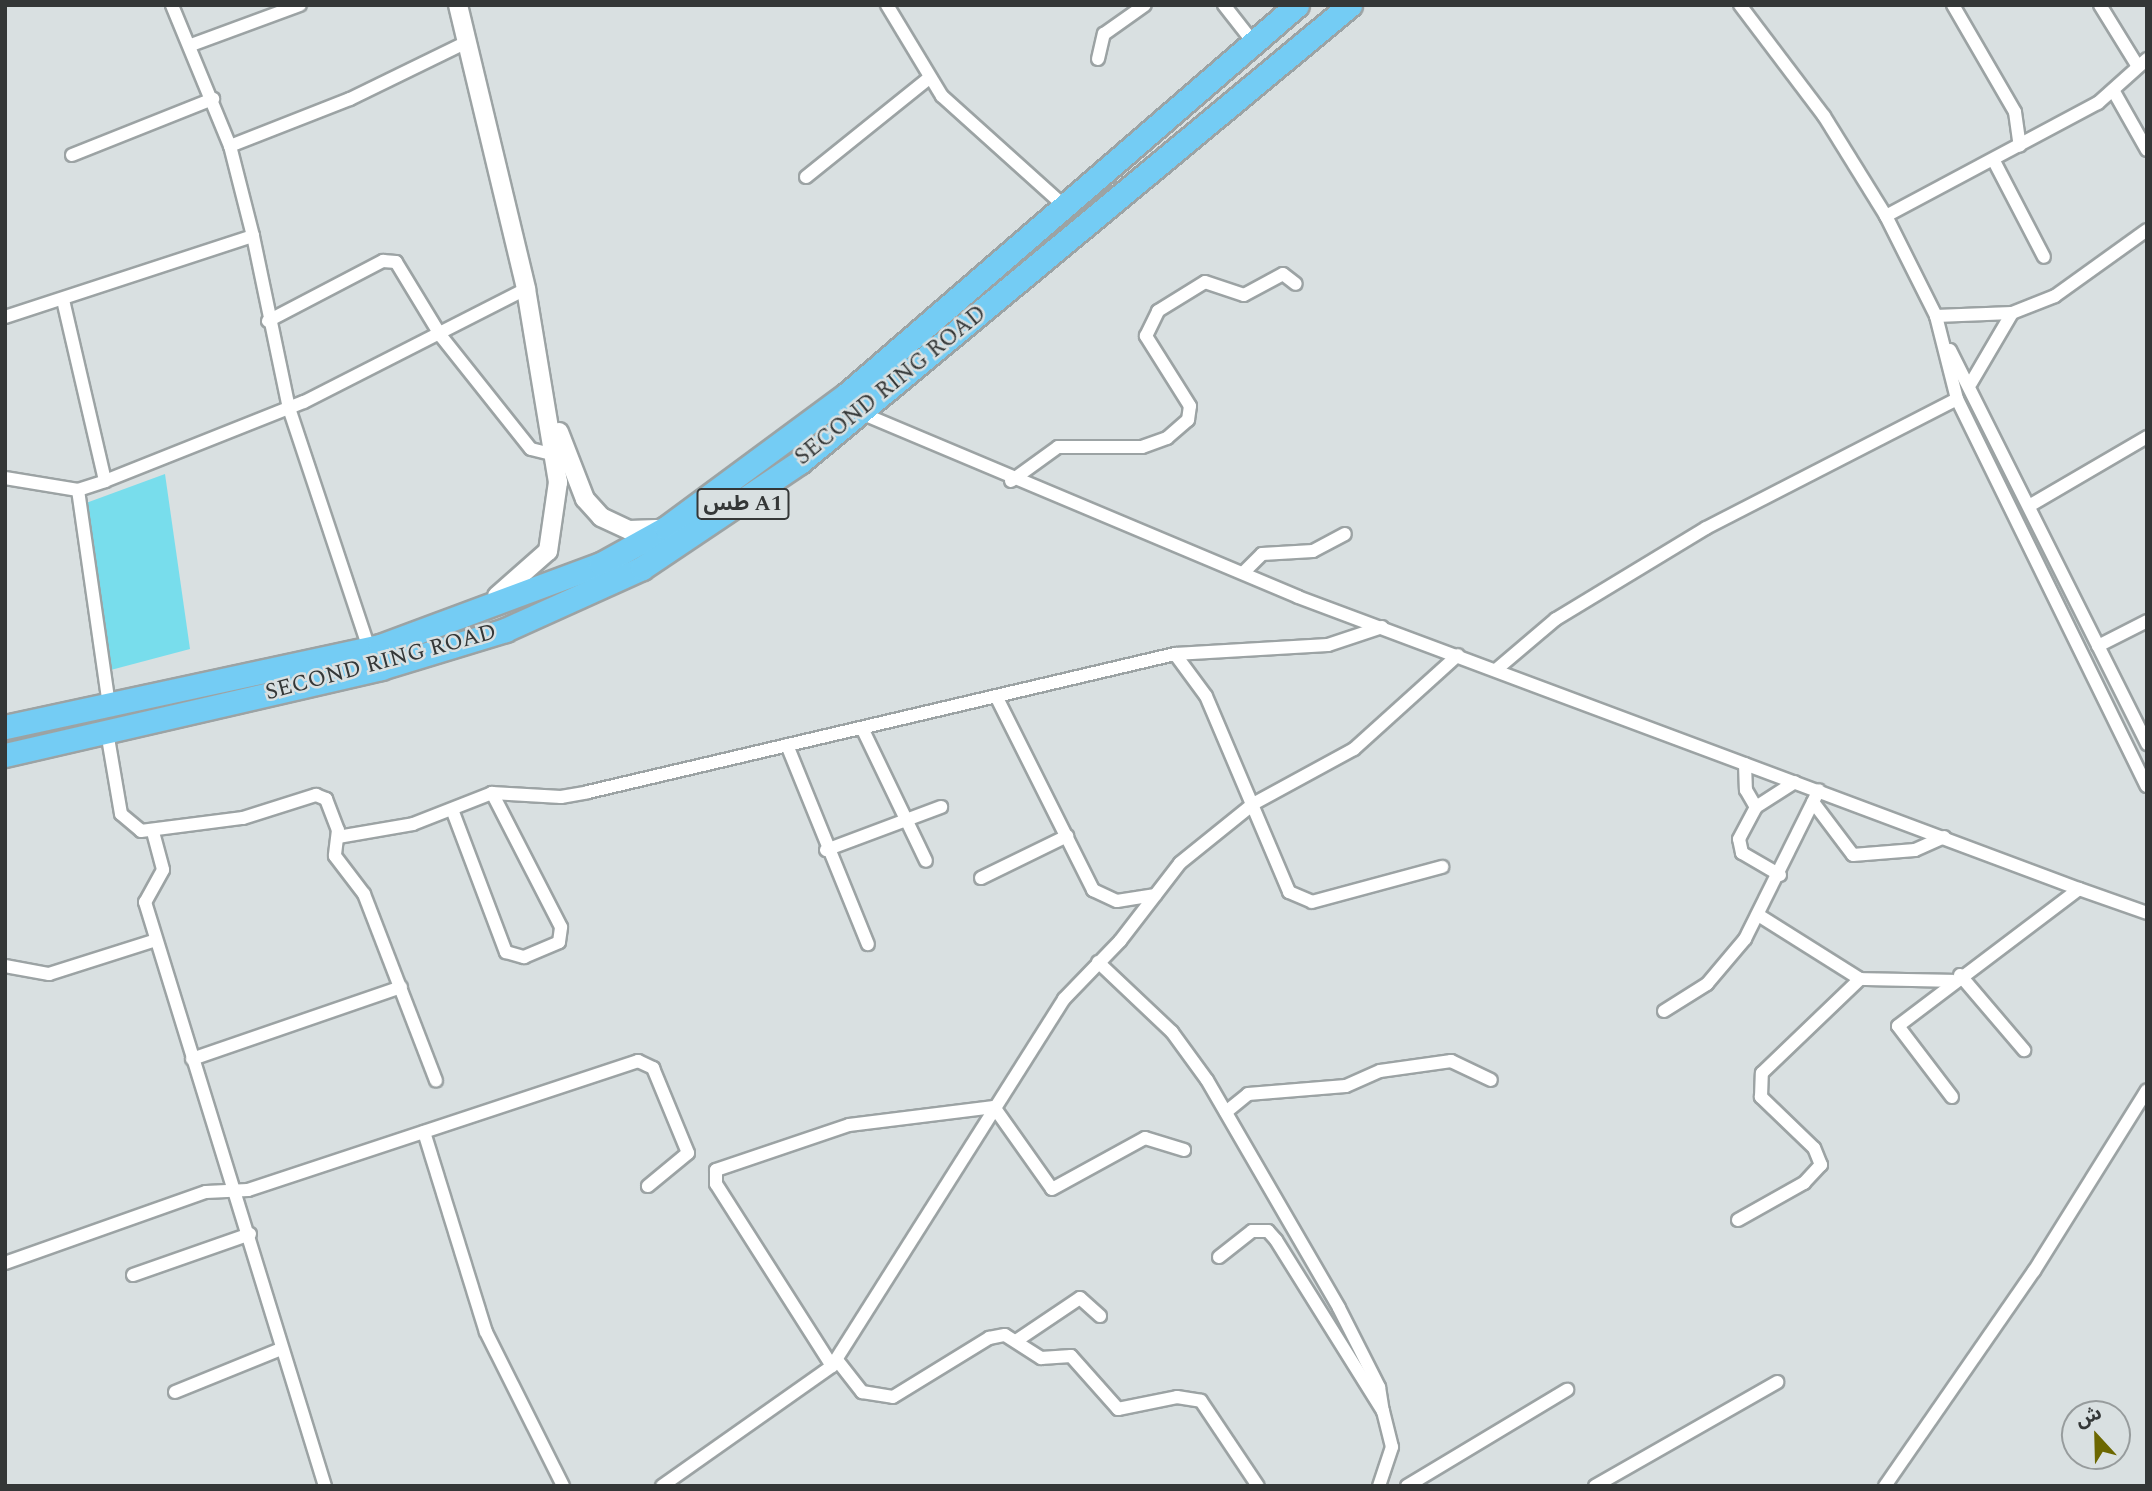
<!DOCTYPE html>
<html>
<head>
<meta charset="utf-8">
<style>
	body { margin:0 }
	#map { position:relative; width:2152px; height:1491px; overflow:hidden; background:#d9e0e1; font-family:Spectral,"Noto Sans Arabic",serif }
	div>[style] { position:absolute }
	.green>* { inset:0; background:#78ddec }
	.roads { filter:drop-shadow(2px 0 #9ca3a4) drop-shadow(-2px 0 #9ca3a4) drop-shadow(0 2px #9ca3a4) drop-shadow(0 -2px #9ca3a4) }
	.street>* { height:12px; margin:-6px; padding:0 6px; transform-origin:6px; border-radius:6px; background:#fff }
	.secondary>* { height:18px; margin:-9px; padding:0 9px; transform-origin:9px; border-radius:9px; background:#fff }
	.highway>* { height:23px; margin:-11.5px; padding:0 11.5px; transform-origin:11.5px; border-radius:11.5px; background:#74ccf4 }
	span { translate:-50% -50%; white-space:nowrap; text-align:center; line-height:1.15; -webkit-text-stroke:5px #d9e0e1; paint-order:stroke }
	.shield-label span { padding:2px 5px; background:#d9e0e1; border:2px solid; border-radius:5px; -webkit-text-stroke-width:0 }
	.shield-label { font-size:21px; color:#343737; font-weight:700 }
	.street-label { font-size:23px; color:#343737 }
	.frame { position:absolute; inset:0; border:7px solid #343737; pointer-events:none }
	.north { position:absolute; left:2061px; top:1400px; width:70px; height:70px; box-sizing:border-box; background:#d9e0e1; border:2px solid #979c9d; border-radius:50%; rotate:338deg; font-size:19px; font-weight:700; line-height:28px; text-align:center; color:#343737 }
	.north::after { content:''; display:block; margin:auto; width:24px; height:32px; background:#6c6700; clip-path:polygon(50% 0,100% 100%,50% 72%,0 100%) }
</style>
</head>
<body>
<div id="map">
	<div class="green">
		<div style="clip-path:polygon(165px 474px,190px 649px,107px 671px,86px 503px)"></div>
	</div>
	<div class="roads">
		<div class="street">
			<div style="left:887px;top:5px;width:106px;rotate:58.9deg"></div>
			<div style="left:942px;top:96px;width:160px;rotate:42deg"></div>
			<div style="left:1224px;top:5px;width:47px;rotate:51.9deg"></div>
			<div style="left:1740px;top:5px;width:139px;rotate:52.9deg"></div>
			<div style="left:1824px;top:116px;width:118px;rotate:58.2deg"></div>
			<div style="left:1886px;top:216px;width:112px;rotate:63.4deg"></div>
			<div style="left:1936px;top:316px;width:86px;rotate:75.8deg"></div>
			<div style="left:1957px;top:399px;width:431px;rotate:63.9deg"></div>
			<div style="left:1953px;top:5px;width:124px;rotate:59.9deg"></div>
			<div style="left:2015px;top:112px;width:34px;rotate:82deg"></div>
			<div style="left:2100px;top:5px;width:70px;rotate:58.3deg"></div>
			<div style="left:191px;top:45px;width:116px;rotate:-20.2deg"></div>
			<div style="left:1098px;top:59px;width:26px;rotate:-77deg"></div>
			<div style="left:1104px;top:34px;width:50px;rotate:-35.3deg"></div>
			<div style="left:2113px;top:90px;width:69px;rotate:60.5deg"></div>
			<div style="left:230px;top:146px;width:129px;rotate:-21.4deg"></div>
			<div style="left:350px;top:99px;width:130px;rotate:-26deg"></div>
			<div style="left:72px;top:155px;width:152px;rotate:-21.7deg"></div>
			<div style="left:1994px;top:161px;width:108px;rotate:62.5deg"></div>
			<div style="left:806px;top:177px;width:156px;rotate:-38.8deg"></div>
			<div style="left:1886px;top:216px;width:240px;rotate:-28.1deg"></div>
			<div style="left:2098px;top:103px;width:66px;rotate:-41.9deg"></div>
			<div style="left:253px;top:236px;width:176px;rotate:78.2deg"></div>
			<div style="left:289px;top:408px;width:254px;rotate:71.6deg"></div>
			<div style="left:63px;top:300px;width:186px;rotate:76.9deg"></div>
			<div style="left:1936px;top:316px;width:76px;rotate:-2.3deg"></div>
			<div style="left:2012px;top:313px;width:46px;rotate:-21.6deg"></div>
			<div style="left:2055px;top:296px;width:113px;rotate:-35.7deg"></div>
			<div style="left:5px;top:317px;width:261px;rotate:-18.1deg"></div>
			<div style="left:253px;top:236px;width:93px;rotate:-104.3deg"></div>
			<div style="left:230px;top:146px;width:152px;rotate:-112.4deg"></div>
			<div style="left:268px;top:321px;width:130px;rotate:-27.6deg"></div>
			<div style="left:383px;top:261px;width:13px;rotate:4deg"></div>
			<div style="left:396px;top:262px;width:87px;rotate:58.7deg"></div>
			<div style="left:441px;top:336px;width:144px;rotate:51.5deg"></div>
			<div style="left:531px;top:449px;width:25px;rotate:14deg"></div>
			<div style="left:1950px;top:350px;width:441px;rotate:63.4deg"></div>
			<div style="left:1971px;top:383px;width:81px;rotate:-59.6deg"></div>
			<div style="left:861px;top:413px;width:474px;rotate:22.8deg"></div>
			<div style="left:1298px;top:597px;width:834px;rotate:20.5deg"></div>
			<div style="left:5px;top:478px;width:74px;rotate:9.3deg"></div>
			<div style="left:78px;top:490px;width:28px;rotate:-18deg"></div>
			<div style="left:105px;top:481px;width:214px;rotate:-21.7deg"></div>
			<div style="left:304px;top:402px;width:249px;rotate:-27deg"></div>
			<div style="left:1011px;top:481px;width:58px;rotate:-35.9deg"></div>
			<div style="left:1058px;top:447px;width:84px"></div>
			<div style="left:1142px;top:447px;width:27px;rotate:-20deg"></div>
			<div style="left:1167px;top:438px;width:28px;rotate:-41deg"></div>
			<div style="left:1188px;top:420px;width:14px;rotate:-82deg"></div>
			<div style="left:1190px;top:406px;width:83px;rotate:-122.2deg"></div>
			<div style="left:1146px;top:336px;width:28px;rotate:-64deg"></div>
			<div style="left:1158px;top:311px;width:55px;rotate:-31.7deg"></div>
			<div style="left:1205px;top:282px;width:41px;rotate:18.4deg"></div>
			<div style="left:1244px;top:295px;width:44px;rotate:-28.3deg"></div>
			<div style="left:1283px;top:274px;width:16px;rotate:38deg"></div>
			<div style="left:78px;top:490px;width:217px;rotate:81.8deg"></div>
			<div style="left:2029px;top:506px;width:137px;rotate:-30.3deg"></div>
			<div style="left:1243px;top:573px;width:27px;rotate:-45deg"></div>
			<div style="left:1262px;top:554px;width:51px;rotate:-3.4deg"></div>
			<div style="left:1313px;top:551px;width:36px;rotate:-28deg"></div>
			<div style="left:2098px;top:646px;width:55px;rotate:-27deg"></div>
			<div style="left:1175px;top:654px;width:52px;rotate:53.6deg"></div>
			<div style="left:1206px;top:696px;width:213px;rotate:67deg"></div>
			<div style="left:1289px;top:892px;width:25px;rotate:23deg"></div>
			<div style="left:1312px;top:902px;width:135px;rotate:-15.1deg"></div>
			<div style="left:1497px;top:669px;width:77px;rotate:-40.3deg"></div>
			<div style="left:1556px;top:619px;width:175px;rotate:-31.2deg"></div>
			<div style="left:1706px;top:528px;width:282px;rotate:-27.2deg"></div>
			<div style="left:997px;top:698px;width:215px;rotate:63.4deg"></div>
			<div style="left:1093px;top:890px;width:26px;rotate:25deg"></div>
			<div style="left:1117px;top:901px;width:39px;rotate:-9deg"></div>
			<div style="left:863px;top:730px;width:145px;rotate:64.3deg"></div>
			<div style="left:107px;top:732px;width:83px;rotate:80.3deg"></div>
			<div style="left:121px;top:814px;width:26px;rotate:40deg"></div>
			<div style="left:141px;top:831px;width:103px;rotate:-7.3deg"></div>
			<div style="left:243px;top:818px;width:77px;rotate:-17.5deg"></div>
			<div style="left:316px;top:795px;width:11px;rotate:22deg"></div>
			<div style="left:326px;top:799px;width:33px;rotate:69deg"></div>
			<div style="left:338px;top:830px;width:26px;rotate:97deg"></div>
			<div style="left:335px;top:856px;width:48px;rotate:52.7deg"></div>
			<div style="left:364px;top:894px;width:200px;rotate:68.9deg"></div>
			<div style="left:787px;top:745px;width:215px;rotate:67.9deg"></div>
			<div style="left:1745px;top:764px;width:26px;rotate:88deg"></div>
			<div style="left:1746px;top:790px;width:20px;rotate:60deg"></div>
			<div style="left:1813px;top:802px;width:66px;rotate:53deg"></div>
			<div style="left:1853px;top:855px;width:62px;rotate:-4.6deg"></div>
			<div style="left:1915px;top:850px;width:32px;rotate:-24deg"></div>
			<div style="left:453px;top:812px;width:150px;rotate:69.3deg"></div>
			<div style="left:506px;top:952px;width:19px;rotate:16deg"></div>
			<div style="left:524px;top:957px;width:38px;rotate:-23deg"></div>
			<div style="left:559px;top:942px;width:15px;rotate:-82deg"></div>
			<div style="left:561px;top:927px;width:151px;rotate:-117.2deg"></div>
			<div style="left:153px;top:832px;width:39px;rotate:75deg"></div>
			<div style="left:163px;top:870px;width:37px;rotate:119deg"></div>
			<div style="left:145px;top:902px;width:611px;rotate:72.87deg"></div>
			<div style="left:338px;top:837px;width:76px;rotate:-9.8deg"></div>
			<div style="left:413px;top:824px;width:85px;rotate:-21.4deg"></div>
			<div style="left:492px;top:793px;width:69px;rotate:3.3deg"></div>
			<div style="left:561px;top:797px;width:27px;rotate:-10deg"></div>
			<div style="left:588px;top:792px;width:603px;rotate:-13.23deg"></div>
			<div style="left:1175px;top:654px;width:153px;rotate:-3.4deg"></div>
			<div style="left:1328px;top:645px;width:57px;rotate:-18.4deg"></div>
			<div style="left:826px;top:850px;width:123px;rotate:-20.5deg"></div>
			<div style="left:1780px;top:875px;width:44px;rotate:-149.9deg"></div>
			<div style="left:1742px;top:853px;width:14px;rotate:-102deg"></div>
			<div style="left:1739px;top:839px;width:36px;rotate:-62deg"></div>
			<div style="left:1756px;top:807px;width:46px;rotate:-32.7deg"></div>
			<div style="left:981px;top:878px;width:96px;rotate:-26deg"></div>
			<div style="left:1760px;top:916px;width:118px;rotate:32.2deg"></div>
			<div style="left:1098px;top:962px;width:102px;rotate:43.4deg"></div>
			<div style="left:1172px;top:1032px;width:59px;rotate:53.9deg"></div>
			<div style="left:1207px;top:1080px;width:263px;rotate:59.9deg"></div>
			<div style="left:1339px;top:1308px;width:89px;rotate:63.1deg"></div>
			<div style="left:1379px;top:1387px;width:24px;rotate:81deg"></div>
			<div style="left:5px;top:966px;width:45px;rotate:10.3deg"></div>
			<div style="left:49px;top:974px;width:112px;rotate:-17.6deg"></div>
			<div style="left:1960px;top:975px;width:99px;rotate:49.5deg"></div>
			<div style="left:1664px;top:1011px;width:51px;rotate:-32.1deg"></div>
			<div style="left:1707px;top:984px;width:59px;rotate:-49.8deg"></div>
			<div style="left:1745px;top:939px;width:166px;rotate:-63.6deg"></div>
			<div style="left:192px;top:1059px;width:221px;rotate:-19deg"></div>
			<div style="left:1952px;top:1097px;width:89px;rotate:-127.3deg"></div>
			<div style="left:1898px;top:1026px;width:227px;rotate:-37.1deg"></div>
			<div style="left:2079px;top:889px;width:72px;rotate:19.4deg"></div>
			<div style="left:1226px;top:1112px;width:28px;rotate:-39deg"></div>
			<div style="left:1248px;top:1094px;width:98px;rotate:-4.7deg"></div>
			<div style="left:1346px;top:1086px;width:37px;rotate:-24deg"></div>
			<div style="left:1380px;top:1071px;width:72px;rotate:-8deg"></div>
			<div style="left:1451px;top:1061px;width:44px;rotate:25.4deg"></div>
			<div style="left:424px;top:1132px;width:209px;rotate:72.8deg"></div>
			<div style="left:486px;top:1332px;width:172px;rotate:63.4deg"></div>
			<div style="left:1738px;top:1220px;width:76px;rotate:-29.3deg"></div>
			<div style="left:1804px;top:1183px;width:25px;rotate:-47deg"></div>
			<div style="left:1821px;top:1165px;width:18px;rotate:-112deg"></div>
			<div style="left:1814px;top:1148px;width:74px;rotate:-136.1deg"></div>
			<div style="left:1761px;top:1097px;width:24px;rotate:-88deg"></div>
			<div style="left:1762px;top:1073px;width:136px;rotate:-43.8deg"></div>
			<div style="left:1860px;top:979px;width:93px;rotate:1.2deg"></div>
			<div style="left:1219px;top:1257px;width:42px;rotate:-38.2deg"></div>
			<div style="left:1252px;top:1231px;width:16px"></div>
			<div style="left:1268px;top:1231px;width:12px;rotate:48deg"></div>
			<div style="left:1276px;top:1240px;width:202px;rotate:58deg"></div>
			<div style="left:1383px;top:1411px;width:37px;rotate:76deg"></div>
			<div style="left:1392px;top:1447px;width:41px;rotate:108.4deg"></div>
			<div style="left:5px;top:1263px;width:213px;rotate:-19.5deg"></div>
			<div style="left:206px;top:1192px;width:42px;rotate:-2.7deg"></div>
			<div style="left:248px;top:1190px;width:411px;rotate:-18.3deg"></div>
			<div style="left:638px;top:1061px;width:17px;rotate:25deg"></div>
			<div style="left:653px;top:1068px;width:92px;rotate:67.6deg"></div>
			<div style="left:688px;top:1153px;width:52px;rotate:140.5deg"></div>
			<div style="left:133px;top:1275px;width:124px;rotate:-19.3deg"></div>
			<div style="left:1016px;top:1341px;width:77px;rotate:-33.9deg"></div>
			<div style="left:1080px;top:1298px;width:27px;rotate:42deg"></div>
			<div style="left:837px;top:1360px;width:41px;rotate:52deg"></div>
			<div style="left:862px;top:1392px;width:31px;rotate:9deg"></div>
			<div style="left:893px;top:1397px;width:113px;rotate:-31.6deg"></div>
			<div style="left:989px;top:1338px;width:16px;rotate:-11deg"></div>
			<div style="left:1005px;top:1335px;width:43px;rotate:32.6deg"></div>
			<div style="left:1041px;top:1358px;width:30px;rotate:-4deg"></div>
			<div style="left:1071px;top:1356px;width:71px;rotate:48.4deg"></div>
			<div style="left:1118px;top:1409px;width:60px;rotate:-11.5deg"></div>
			<div style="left:1177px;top:1397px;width:24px;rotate:9deg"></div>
			<div style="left:1201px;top:1401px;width:102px;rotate:56.2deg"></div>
			<div style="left:832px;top:1366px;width:216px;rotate:-122.5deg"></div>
			<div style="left:716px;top:1184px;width:14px;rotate:-90deg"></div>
			<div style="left:716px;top:1170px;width:140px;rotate:-18.7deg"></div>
			<div style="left:849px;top:1125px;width:146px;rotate:-7.1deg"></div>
			<div style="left:994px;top:1107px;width:100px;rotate:54.7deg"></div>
			<div style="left:1052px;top:1189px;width:106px;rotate:-28.7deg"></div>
			<div style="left:1145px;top:1138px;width:41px;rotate:17.1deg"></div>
			<div style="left:175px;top:1392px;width:114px;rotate:-22.1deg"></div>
			<div style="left:662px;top:1486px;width:208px;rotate:-35.2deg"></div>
			<div style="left:832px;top:1366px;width:434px;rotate:-57.7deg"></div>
			<div style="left:1064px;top:999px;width:81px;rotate:-46deg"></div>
			<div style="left:1120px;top:941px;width:98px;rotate:-52.4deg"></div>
			<div style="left:1180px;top:863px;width:94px;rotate:-38.9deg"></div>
			<div style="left:1253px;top:804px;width:115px;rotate:-28.6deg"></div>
			<div style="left:1354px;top:749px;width:140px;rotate:-42.1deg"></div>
			<div style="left:1407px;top:1486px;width:187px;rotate:-31deg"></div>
			<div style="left:1595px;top:1486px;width:210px;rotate:-29.7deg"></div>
			<div style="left:1885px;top:1486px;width:262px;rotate:-55.3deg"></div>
			<div style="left:2034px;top:1271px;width:213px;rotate:-58deg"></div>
		</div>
		<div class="secondary">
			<div style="left:458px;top:5px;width:292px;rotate:76.5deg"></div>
			<div style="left:526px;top:289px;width:196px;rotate:80.6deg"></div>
			<div style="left:558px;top:482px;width:70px;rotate:98.2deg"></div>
			<div style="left:548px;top:551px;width:68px;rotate:138.6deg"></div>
			<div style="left:559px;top:432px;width:72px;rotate:68.8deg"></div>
			<div style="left:585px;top:499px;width:24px;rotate:48deg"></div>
			<div style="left:601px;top:517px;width:31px;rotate:25deg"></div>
			<div style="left:629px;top:530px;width:34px;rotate:-2deg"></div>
		</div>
		<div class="highway">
			<div style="left:5px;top:727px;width:384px;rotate:-12.2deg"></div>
			<div style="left:380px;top:646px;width:236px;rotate:-20.4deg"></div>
			<div style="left:601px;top:564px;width:74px;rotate:-29deg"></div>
			<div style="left:666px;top:528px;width:224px;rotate:-36.5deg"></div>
			<div style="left:846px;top:395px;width:596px;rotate:-40.85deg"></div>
			<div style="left:5px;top:755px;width:386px;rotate:-13deg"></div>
			<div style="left:381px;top:668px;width:130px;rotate:-17deg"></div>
			<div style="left:505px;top:630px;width:150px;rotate:-24.3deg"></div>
			<div style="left:642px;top:568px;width:190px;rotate:-33.9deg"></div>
			<div style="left:800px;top:462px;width:715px;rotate:-39.72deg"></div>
		</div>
	</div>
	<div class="shield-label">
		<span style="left:743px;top:504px">طس A1</span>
	</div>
	<div class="street-label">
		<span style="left:891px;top:386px;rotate:-39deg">SECOND RING ROAD</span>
		<span style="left:381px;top:663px;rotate:-15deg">SECOND RING ROAD</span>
	</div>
	<div class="frame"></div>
	<div class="north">ش</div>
</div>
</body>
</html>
